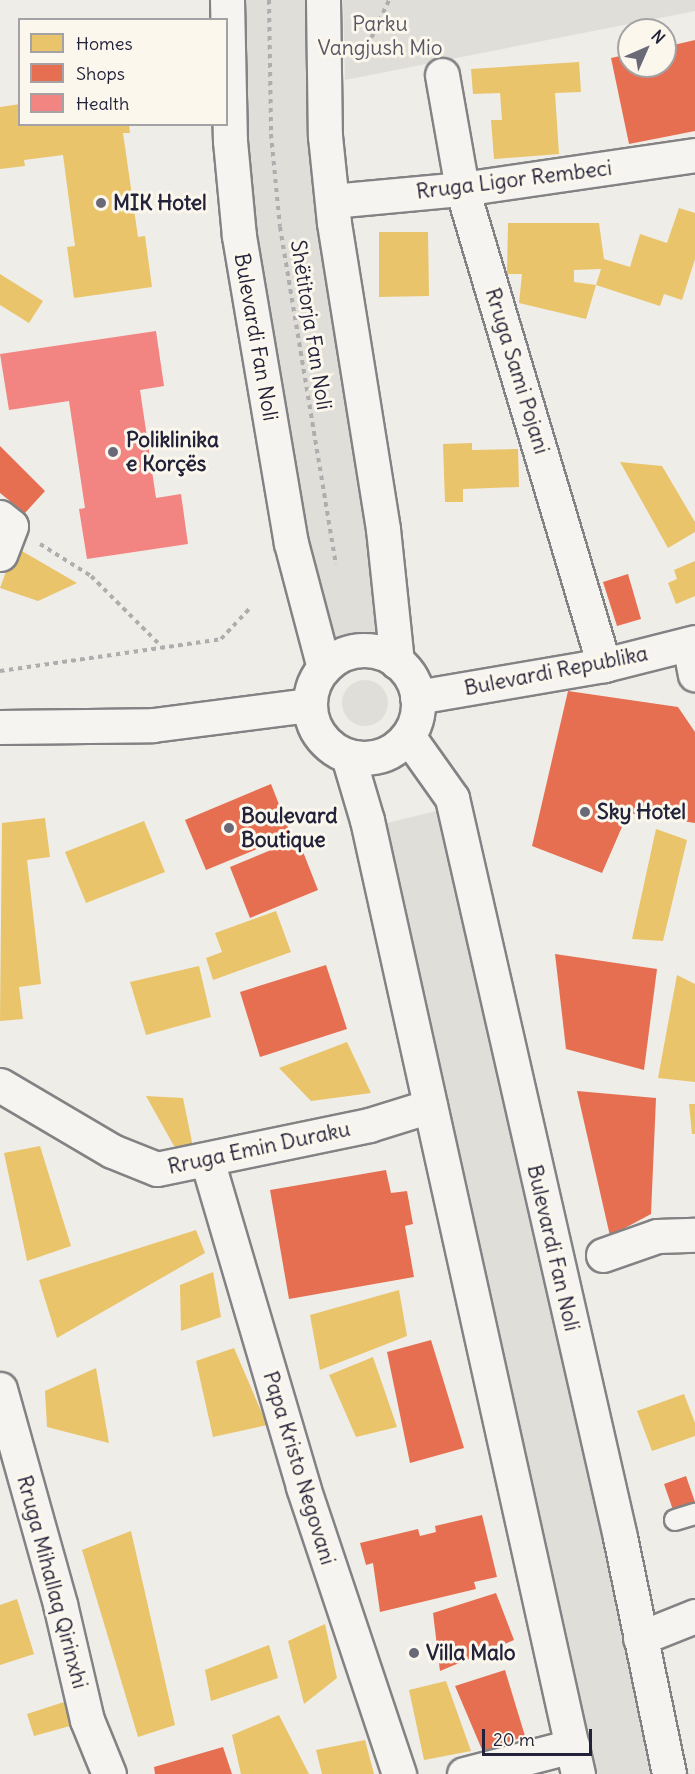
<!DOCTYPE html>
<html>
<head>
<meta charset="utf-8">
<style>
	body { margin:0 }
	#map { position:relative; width:695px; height:1774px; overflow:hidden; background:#efede8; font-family:Delius,sans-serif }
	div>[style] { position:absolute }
	.green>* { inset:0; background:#e0ded9 }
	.round { border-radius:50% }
	.homes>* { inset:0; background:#e9c46a }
	.shops>* { inset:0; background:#e76f51 }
	.health>* { inset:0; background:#f28482 }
	.path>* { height:4px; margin-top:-2px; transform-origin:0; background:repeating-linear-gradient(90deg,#afaeae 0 4.5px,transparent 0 9px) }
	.roads { filter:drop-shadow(2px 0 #838284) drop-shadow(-2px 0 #838284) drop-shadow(0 2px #838284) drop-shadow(0 -2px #838284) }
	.lane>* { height:20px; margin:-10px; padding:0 10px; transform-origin:10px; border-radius:10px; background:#f5f4f0 }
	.street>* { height:33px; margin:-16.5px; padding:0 16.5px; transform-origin:16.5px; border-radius:16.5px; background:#f5f4f0 }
	.secondary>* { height:33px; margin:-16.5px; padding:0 16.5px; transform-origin:16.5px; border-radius:16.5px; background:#f5f4f0 }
	.secondary>.ring { margin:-16.5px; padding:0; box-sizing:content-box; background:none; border:33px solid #f5f4f0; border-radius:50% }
	.dots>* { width:16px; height:16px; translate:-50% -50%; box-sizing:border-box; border:3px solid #fbf7ec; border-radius:50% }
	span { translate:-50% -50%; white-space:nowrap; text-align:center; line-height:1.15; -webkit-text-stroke:6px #fbf7ec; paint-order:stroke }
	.park-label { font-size:21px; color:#575766 }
	.street-label { font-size:21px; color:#22223b }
	.poi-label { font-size:21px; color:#22223b; font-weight:700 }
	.left { translate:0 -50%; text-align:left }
	.legend { position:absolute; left:18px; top:18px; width:210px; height:108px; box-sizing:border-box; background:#fbf7ec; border:2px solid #a4a2a5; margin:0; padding:8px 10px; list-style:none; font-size:18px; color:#22223b }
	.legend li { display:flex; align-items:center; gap:12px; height:30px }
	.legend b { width:30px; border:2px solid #a4a2a5 }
	.north { position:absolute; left:617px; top:18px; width:60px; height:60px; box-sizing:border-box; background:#fbf7ec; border:2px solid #a4a2a5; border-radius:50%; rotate:45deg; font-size:16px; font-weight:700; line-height:24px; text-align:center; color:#22223b }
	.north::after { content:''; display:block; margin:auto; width:21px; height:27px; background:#6a6978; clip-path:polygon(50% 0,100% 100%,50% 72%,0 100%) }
	.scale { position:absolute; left:482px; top:1729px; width:110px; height:27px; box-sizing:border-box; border:3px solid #22223b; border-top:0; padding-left:8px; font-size:18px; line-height:21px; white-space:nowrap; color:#22223b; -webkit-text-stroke:4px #fbf7ec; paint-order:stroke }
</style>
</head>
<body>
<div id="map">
	<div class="green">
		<div style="clip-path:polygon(234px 0,315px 0,390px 647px,327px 657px,247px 246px)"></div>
		<div style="clip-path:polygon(343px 0,695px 0,695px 11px,345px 80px)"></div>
		<div class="round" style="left:342px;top:680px;width:46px;height:46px"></div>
		<div style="clip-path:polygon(444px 809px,657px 1774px,586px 1774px,379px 825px)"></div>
	</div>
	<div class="homes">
		<div style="clip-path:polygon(579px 62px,581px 92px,555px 93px,559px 154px,494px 159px,491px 120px,502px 120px,500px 93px,473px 94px,471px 69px)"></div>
		<div style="clip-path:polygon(20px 104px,20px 124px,129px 124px,130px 133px,123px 133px,138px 237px,145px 236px,152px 287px,74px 298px,67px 247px,75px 246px,63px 155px,24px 160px,25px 166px,0 169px,0 107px)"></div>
		<div style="clip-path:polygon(evenodd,679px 208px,695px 213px,695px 259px,682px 300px,664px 294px,660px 306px,596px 285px,586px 319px,519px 303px,522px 274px,507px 274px,508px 223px,599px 223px,604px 259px,630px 267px,640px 234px,667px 243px,679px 208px,601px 269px,596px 285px,574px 282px,574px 270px,601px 269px)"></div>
		<div style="clip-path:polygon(379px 232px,428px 232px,429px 296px,379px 297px)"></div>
		<div style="clip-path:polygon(0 274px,43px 301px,29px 323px,0 305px)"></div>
		<div style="clip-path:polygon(472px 443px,472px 450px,518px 449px,519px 487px,463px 489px,463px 502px,445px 502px,443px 444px)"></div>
		<div style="clip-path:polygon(620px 462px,662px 466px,695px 522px,695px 532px,668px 548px)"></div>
		<div style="clip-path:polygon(15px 547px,77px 583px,38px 601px,0 588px)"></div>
		<div style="clip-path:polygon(695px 561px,695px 596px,676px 604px,668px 583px,677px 579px,674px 570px)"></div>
		<div style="clip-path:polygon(45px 818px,50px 857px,27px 860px,41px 984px,19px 987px,23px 1019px,0 1021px,2px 823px)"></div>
		<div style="clip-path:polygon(144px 821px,165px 872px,86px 903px,65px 852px)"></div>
		<div style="clip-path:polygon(656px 829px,687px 840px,663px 941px,632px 939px)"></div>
		<div style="clip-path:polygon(276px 911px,291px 952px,213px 980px,206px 958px,222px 952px,215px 933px)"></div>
		<div style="clip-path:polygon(199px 966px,211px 1017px,146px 1035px,130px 982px)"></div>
		<div style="clip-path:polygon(677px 975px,695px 984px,695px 1082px,658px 1078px)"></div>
		<div style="clip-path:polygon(347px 1042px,371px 1093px,311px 1101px,279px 1068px)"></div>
		<div style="clip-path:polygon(146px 1096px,183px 1098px,193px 1147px,174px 1146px)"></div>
		<div style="clip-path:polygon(689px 1104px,695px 1104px,695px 1134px,692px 1134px)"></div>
		<div style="clip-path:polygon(40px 1146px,71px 1246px,27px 1261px,4px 1153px)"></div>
		<div style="clip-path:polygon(196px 1230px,205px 1253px,57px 1338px,39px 1280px)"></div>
		<div style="clip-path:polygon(213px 1272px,221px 1317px,181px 1331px,180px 1285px)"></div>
		<div style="clip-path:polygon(399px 1290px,407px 1336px,320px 1370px,310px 1315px)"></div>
		<div style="clip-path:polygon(234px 1348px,267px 1425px,213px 1437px,196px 1361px)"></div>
		<div style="clip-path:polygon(373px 1357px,397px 1427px,356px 1437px,329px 1375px)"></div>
		<div style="clip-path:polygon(96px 1368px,109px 1443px,47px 1427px,45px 1391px)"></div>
		<div style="clip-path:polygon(684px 1394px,695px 1423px,695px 1436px,652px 1451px,637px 1411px)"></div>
		<div style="clip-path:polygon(131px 1531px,175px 1725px,138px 1737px,82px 1550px)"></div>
		<div style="clip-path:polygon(17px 1599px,34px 1654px,0 1665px,0 1605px)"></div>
		<div style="clip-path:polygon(325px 1624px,337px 1678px,304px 1704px,288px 1641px)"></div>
		<div style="clip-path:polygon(269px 1645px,278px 1678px,211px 1701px,205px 1670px)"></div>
		<div style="clip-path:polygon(446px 1681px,471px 1751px,424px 1760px,409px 1690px)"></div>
		<div style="clip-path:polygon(67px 1701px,77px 1724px,34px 1736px,27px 1714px)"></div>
		<div style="clip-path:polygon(279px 1715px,309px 1774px,241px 1774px,232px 1735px)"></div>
		<div style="clip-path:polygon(365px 1740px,374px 1774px,322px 1774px,316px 1750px)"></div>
	</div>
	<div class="shops">
		<div style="clip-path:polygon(695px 40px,695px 131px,629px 144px,611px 58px,629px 54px,629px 66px,665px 66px,665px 47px)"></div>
		<div style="clip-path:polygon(0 446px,45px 491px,25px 513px,0 493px)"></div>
		<div style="clip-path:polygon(628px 574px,641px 619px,617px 626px,603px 582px)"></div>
		<div style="clip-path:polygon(568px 691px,678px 707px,695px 732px,695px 823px,628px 813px,602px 873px,532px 846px)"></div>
		<div style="clip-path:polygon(271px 784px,291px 835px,206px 870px,185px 820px)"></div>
		<div style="clip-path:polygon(298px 839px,318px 890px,250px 918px,230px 867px)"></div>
		<div style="clip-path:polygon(555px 954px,657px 969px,644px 1070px,566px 1049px)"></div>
		<div style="clip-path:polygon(326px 965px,347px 1029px,260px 1057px,240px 992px)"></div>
		<div style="clip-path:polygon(577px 1091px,656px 1098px,651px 1214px,610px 1236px)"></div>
		<div style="clip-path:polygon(386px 1170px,391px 1193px,407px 1191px,413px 1224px,405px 1226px,414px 1277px,289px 1299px,270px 1190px)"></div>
		<div style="clip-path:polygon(431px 1340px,464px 1448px,410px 1463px,387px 1352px)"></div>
		<div style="clip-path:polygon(686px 1476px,695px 1502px,673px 1510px,664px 1484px)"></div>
		<div style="clip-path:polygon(482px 1515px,497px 1577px,474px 1582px,476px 1589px,380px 1612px,373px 1563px,366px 1565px,360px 1543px,418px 1529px,420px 1536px,436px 1532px,435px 1526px)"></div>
		<div style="clip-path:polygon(496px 1593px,514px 1640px,440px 1671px,433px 1613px)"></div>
		<div style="clip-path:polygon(505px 1670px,525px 1736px,483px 1752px,455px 1686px)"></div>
		<div style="clip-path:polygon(223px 1747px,232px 1774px,155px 1774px,154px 1767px)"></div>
	</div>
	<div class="health">
		<div style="clip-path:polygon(156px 331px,164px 386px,140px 390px,156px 498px,181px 494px,188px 544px,87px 559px,79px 509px,85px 508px,69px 401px,9px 410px,0 354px)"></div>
	</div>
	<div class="path">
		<div style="left:269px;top:0;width:134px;rotate:89.1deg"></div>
		<div style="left:271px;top:134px;width:93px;rotate:84.5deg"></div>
		<div style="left:280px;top:227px;width:342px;rotate:80.6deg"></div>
		<div style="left:360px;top:62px;width:68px;rotate:-64.9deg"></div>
		<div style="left:40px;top:544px;width:60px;rotate:32.1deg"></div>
		<div style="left:91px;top:576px;width:100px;rotate:45deg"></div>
		<div style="left:0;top:671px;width:223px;rotate:-8.2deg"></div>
		<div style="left:221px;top:639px;width:42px;rotate:-46.9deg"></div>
	</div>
	<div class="roads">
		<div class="lane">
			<div style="left:675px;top:1520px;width:21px;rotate:-17deg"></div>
		</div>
		<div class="street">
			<div style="left:442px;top:75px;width:116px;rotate:80deg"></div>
			<div style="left:462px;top:189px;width:497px;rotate:73.4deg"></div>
			<div style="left:332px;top:201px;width:131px;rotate:-5.3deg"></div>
			<div style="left:462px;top:189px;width:235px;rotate:-8.3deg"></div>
			<div style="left:0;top:517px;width:14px;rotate:39deg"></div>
			<div style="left:11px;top:526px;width:30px;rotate:111deg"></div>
			<div style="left:689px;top:644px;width:31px;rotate:79deg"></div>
			<div style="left:0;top:727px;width:153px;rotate:-0.7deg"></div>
			<div style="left:153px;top:725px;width:158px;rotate:-7.3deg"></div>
			<div style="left:0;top:1085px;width:130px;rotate:30.5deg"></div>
			<div style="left:112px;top:1151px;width:48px;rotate:21.8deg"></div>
			<div style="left:157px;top:1169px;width:217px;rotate:-11.7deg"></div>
			<div style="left:369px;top:1125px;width:64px;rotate:-17.3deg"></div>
			<div style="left:207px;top:1160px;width:341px;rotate:73.6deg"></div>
			<div style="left:303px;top:1487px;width:303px;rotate:71.5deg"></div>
			<div style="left:603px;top:1255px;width:57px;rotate:-19.4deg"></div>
			<div style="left:657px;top:1236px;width:38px;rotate:-2deg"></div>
			<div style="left:0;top:1389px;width:223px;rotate:74.4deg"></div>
			<div style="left:60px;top:1604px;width:119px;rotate:76.9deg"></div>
			<div style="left:87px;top:1720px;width:58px;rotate:67.8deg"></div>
			<div style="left:640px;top:1638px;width:59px;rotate:-21.8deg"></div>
			<div style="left:464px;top:1774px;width:112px;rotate:-14.5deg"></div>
		</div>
		<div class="secondary">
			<div style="left:227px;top:0;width:141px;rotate:88.8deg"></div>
			<div style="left:230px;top:141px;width:95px;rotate:84.6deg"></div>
			<div style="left:239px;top:236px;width:311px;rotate:80.4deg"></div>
			<div style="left:291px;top:543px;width:129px;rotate:75.2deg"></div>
			<div style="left:323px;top:0;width:136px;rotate:89.2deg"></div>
			<div style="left:325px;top:136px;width:87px;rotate:84.1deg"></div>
			<div style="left:334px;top:223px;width:310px;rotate:80.9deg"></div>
			<div style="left:383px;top:529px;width:134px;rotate:84deg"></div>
			<div class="ring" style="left:310px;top:650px;width:75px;height:75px"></div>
			<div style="left:417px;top:697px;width:190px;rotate:-9.7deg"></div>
			<div style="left:604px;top:665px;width:94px;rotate:-14.2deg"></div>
			<div style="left:408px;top:736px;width:76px;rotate:54.6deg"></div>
			<div style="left:452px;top:798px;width:758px;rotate:77.19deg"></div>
			<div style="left:620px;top:1537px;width:242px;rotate:78.3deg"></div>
			<div style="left:348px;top:756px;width:67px;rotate:73.5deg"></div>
			<div style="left:367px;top:820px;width:977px;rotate:77.53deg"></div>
		</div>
	</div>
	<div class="dots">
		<div style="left:101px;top:203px;background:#6a6978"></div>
		<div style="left:113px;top:452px;background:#6a6978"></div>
		<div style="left:585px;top:812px;background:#6a6978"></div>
		<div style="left:229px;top:828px;background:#6a6978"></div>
		<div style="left:414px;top:1653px;background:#6a6978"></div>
	</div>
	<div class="park-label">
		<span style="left:380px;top:36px">Parku<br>Vangjush Mio</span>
	</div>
	<div class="street-label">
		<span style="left:514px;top:180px;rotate:-7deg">Rruga Ligor Rembeci</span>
		<span style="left:311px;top:325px;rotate:81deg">Shëtitorja Fan Noli</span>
		<span style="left:256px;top:337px;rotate:80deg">Bulevardi Fan Noli</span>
		<span style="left:517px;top:371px;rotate:73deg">Rruga Sami Pojani</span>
		<span style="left:556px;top:671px;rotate:-11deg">Bulevardi Republika</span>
		<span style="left:259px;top:1148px;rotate:-12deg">Rruga Emin Duraku</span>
		<span style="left:553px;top:1248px;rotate:77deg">Bulevardi Fan Noli</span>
		<span style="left:299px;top:1468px;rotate:73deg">Papa Kristo Negovani</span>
		<span style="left:52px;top:1582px;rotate:75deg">Rruga Mihallaq Qirinxhi</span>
	</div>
	<div class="poi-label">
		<span class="left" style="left:113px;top:203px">MIK Hotel</span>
		<span class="left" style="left:126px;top:452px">Poliklinika<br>e Korçës</span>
		<span class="left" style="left:597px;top:812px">Sky Hotel</span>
		<span class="left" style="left:241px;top:828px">Boulevard<br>Boutique</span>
		<span class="left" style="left:426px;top:1653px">Villa Malo</span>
	</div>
	<ul class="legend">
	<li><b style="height:16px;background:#e9c46a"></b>Homes</li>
	<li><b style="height:16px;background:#e76f51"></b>Shops</li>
	<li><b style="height:16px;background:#f28482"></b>Health</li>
	</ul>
	<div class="north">N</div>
	<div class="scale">20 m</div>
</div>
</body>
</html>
